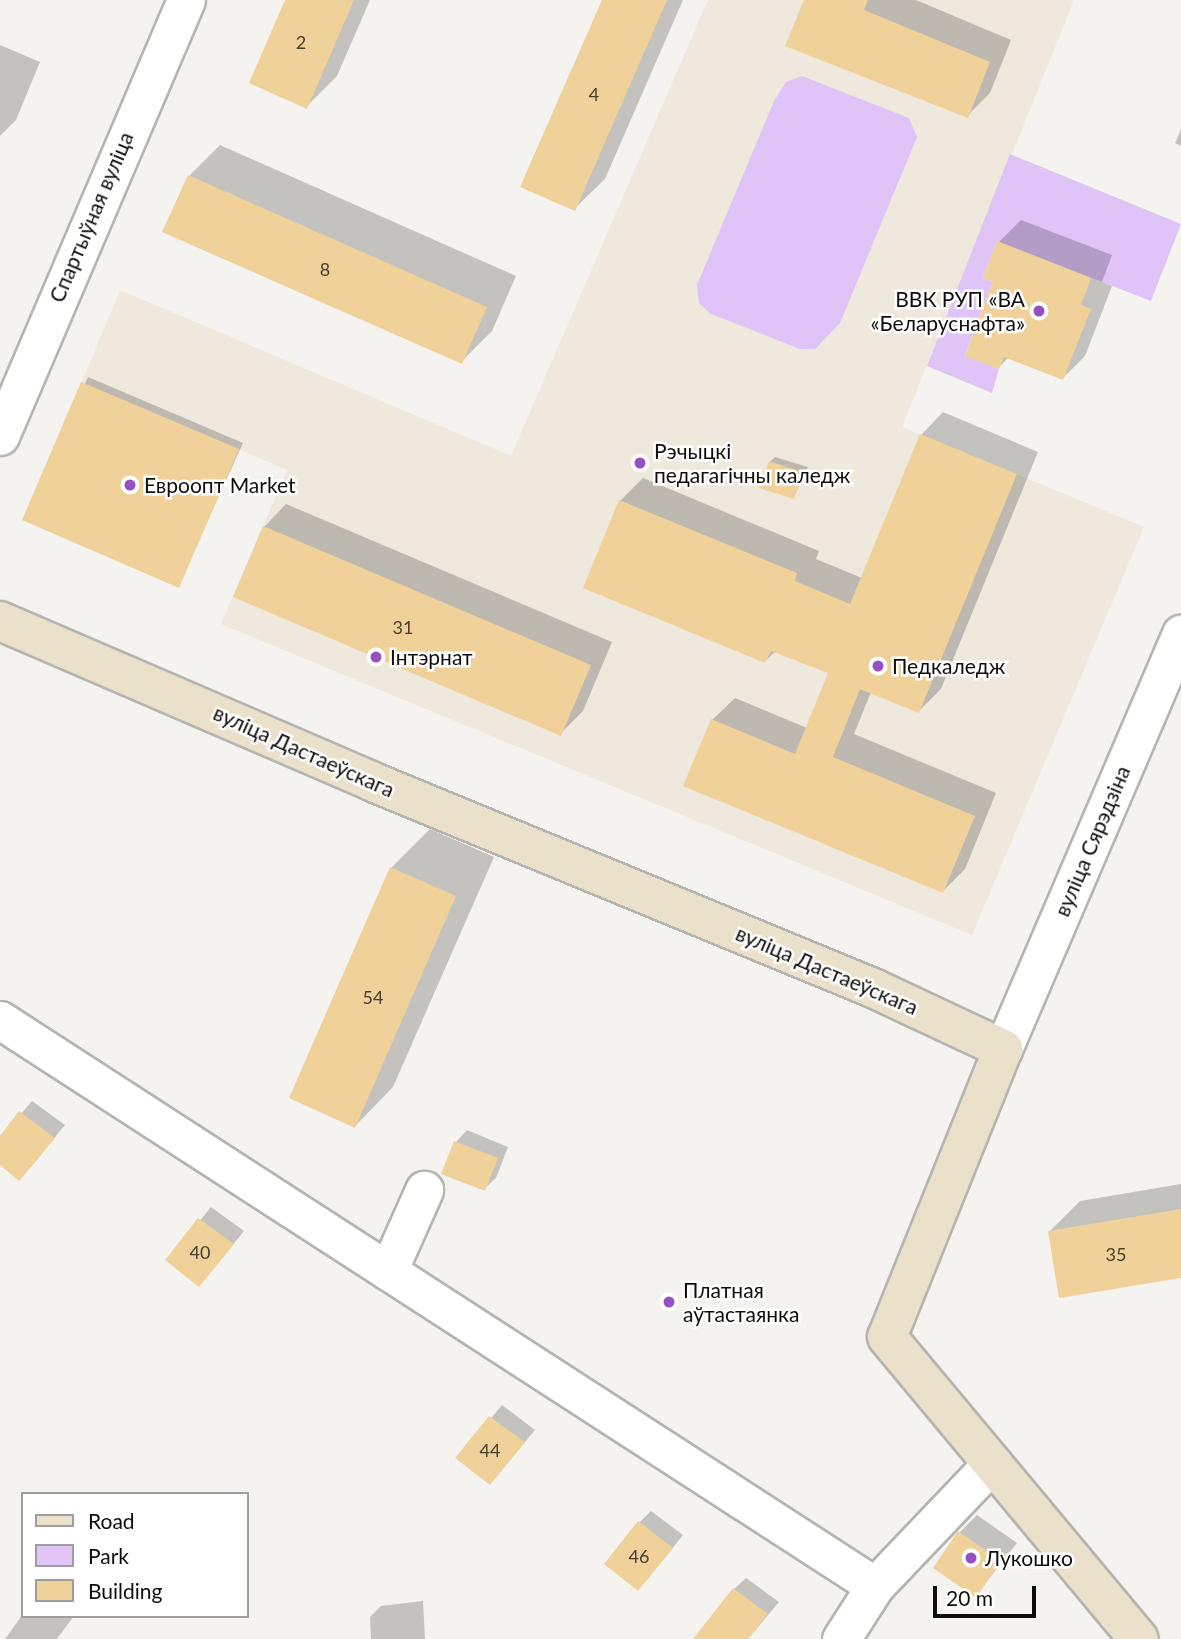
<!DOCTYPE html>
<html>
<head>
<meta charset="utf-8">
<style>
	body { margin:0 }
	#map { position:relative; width:1181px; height:1639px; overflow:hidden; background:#f5f3ef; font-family:Lato,sans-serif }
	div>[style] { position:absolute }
	.built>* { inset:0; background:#eee8dd }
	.green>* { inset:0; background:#e0c3f7 }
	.shadow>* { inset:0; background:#0003 }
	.building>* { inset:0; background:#efd199 }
	.roads { filter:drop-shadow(2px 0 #b6b4b0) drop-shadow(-2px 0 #b6b4b0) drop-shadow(0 2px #b6b4b0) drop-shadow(0 -2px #b6b4b0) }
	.street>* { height:37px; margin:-18.5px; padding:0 18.5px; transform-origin:18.5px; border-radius:18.5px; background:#fff }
	.secondary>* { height:38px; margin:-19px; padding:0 19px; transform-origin:19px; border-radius:19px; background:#ebe1cb }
	.dots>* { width:19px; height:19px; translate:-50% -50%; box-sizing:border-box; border:4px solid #fff; border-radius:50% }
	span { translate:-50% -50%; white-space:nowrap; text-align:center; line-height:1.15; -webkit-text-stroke:5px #fff; paint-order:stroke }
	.number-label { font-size:18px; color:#463e2f }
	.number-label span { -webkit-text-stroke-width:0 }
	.street-label { font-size:21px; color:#0e0d0c }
	.poi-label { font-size:21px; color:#0e0d0c }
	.right { translate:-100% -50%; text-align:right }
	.left { translate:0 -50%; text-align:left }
	.legend { position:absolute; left:21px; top:1492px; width:228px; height:126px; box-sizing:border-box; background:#fff; border:2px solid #9f9e9e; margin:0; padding:9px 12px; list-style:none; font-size:21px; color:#0e0d0c }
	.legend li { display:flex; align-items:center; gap:14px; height:35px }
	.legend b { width:35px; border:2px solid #9f9e9e }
	.scale { position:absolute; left:933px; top:1586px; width:103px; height:32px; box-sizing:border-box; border:4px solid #0e0d0c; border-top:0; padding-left:9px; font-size:21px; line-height:24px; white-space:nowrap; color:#0e0d0c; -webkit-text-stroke:5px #fff; paint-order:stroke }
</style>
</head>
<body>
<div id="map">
	<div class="built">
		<div style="clip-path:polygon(708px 0,1074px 0,902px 427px,1144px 527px,972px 935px,221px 624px,287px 470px,82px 382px,120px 290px,511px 456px)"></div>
	</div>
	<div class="green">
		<div style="clip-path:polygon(802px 76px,909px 118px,917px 137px,840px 323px,815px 349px,800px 349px,711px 314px,699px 303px,697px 285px,774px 101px,786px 82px)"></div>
		<div style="clip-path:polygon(1010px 154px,1181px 224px,1151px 301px,997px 241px,983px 278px,993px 282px,965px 355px,999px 369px,992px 393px,927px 366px)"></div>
	</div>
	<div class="shadow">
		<div style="clip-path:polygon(286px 0,370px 0,337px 76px,306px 107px)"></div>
		<div style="clip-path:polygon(604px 0,683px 0,605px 179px,574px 209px)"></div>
		<div style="clip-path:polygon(806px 0,916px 0,1011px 40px,990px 93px,967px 116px)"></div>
		<div style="clip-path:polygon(0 45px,40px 62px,16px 120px,0 136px)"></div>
		<div style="clip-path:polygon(1181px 129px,1181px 146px,1175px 143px)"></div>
		<div style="clip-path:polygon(220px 145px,516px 276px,492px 331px,461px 362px,189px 176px)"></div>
		<div style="clip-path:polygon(1021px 220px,1112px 255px,1102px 282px,1112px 286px,1085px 356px,1063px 378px,1009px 357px,999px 367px,999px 242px)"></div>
		<div style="clip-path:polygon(88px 377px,243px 443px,178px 586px,24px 519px)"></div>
		<div style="clip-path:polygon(943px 412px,1038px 452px,941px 689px,919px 711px,871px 692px,854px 734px,996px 793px,965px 869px,943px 891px,712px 720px,735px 698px,807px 728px,830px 672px,776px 651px,765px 661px,585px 587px,621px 500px,643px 478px,819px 551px,816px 559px,862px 578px,921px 435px)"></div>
		<div style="clip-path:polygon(775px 457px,808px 467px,794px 497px,770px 462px)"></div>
		<div style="clip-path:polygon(286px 504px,612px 642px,583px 711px,560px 734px,264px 527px)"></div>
		<div style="clip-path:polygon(430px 829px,494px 857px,393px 1087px,355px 1126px,391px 868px)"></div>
		<div style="clip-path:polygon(32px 1101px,65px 1125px,31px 1167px,0 1163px,0 1139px)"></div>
		<div style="clip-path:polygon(467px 1130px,508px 1147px,496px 1178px,484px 1189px,456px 1142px)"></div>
		<div style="clip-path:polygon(1181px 1184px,1181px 1276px,1049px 1232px,1080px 1201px)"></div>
		<div style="clip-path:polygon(211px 1207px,244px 1231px,210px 1273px,168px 1260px)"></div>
		<div style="clip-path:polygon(502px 1405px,535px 1430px,501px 1471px,458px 1458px)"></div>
		<div style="clip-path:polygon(651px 1511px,683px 1535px,649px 1577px,639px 1523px)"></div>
		<div style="clip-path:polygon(977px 1515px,1017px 1543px,976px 1595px,959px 1533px)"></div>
		<div style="clip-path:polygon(746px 1578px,779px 1602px,748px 1639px,713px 1639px,734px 1589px)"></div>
		<div style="clip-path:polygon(423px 1601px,425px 1639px,371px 1639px,370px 1617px,381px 1606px)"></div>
		<div style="clip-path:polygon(23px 1614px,23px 1616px,74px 1616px,57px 1639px,5px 1639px)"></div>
	</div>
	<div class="building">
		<div style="clip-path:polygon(285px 0,354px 0,307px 109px,249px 83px)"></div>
		<div style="clip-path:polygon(602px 0,667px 0,575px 211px,520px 187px)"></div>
		<div style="clip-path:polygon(804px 0,868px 0,864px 10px,990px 62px,968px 118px,785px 46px)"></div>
		<div style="clip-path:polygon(188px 175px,487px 307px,462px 364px,162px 232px)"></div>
		<div style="clip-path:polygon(997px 241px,1091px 278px,1081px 305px,1091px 309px,1063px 380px,1004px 357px,999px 369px,965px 356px,993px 282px,983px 278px)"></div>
		<div style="clip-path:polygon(81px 382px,239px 449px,179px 588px,22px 520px)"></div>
		<div style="clip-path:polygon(920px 434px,1017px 474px,919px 713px,860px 689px,833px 757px,975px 816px,943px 893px,683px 786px,711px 719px,795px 754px,828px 673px,771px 651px,765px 663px,583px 588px,619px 500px,797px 573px,795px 581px,850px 604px)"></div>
		<div style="clip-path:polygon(769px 461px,804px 473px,794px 499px,759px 488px)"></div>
		<div style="clip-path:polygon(263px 526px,591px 665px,561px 736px,233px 597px)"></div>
		<div style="clip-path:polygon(390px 867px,456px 896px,355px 1128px,289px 1098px)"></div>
		<div style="clip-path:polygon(19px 1111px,55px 1138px,19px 1181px,0 1165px,0 1136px)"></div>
		<div style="clip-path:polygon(454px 1141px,498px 1158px,485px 1191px,441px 1174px)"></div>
		<div style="clip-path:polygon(1181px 1209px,1181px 1278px,1059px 1298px,1048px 1231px)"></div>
		<div style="clip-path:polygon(198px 1218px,234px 1244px,199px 1287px,165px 1260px)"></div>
		<div style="clip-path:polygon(489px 1416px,525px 1442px,490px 1485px,455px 1458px)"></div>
		<div style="clip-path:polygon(638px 1521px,673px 1548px,638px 1591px,604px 1564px)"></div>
		<div style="clip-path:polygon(958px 1531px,1001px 1561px,976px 1598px,933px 1568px)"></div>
		<div style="clip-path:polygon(733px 1588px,768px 1614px,748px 1639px,693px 1639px)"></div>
	</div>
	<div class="roads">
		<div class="street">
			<div style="left:0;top:436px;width:474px;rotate:-66.9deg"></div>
			<div style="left:0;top:1020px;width:1042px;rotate:32.9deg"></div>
			<div style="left:1003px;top:1049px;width:452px;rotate:-66.8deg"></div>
			<div style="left:388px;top:1271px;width:89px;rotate:-66deg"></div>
			<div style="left:841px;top:1639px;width:63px;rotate:-57.3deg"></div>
			<div style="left:875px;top:1586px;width:170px;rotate:-46.4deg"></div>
		</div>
		<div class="secondary">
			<div style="left:0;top:621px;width:406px;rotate:23.3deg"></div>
			<div style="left:373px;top:782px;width:541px;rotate:22.39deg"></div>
			<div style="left:873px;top:988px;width:144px;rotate:25.1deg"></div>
			<div style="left:1003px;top:1049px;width:310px;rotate:111.9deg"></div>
			<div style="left:887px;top:1337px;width:393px;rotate:50.2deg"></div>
		</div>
	</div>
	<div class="dots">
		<div style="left:1039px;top:311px;background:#9750c4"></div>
		<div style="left:640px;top:463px;background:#9750c4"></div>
		<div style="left:130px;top:485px;background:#9750c4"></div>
		<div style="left:376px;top:657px;background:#9750c4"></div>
		<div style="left:878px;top:666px;background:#9750c4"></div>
		<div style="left:669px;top:1302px;background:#9750c4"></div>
		<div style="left:971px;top:1558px;background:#9750c4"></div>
	</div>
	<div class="number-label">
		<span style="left:301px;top:42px">2</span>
		<span style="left:594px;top:94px">4</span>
		<span style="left:325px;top:269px">8</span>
		<span style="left:403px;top:627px">31</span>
		<span style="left:373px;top:997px">54</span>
		<span style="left:200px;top:1252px">40</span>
		<span style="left:1116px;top:1254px">35</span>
		<span style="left:490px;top:1450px">44</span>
		<span style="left:639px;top:1556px">46</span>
	</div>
	<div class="street-label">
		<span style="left:91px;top:217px;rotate:-67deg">Спартыўная вуліца</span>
		<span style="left:304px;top:751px;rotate:24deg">вуліца Дастаеўскага</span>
		<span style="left:1092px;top:841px;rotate:-67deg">вуліца Сярэдзіна</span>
		<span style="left:827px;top:970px;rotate:23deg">вуліца Дастаеўскага</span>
	</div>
	<div class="poi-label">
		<span class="right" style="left:1025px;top:311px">ВВК РУП «ВА<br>«Беларуснафта»</span>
		<span class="left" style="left:654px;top:463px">Рэчыцкі<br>педагагічны каледж</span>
		<span class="left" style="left:144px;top:485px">Евроопт Market</span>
		<span class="left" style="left:390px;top:657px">Інтэрнат</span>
		<span class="left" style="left:892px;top:666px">Педкаледж</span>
		<span class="left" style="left:683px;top:1302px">Платная<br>аўтастаянка</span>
		<span class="left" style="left:985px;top:1558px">Лукошко</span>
	</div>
	<ul class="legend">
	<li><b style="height:9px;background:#ebe1cb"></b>Road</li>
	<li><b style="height:19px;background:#e0c3f7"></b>Park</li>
	<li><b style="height:19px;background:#efd199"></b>Building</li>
	</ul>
	<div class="scale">20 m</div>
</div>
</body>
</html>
